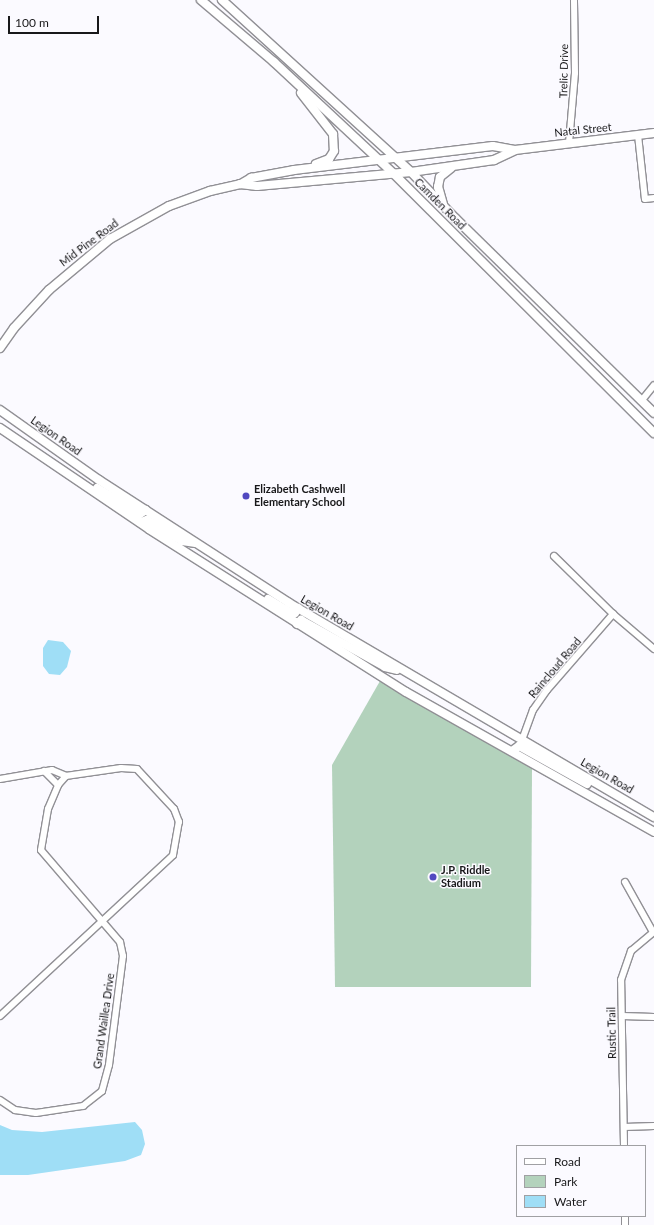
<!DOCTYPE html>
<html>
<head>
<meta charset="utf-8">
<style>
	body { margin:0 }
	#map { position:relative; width:654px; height:1225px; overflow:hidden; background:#fbfaff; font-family:Lato,sans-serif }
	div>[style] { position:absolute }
	.green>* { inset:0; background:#b3d2bc }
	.water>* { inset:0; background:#9fdef6 }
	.roads { filter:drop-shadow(1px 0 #919095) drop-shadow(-1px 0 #919095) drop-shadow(0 1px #919095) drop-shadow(0 -1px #919095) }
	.street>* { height:6px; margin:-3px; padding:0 3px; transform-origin:3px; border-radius:3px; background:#fff }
	.secondary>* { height:8px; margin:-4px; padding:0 4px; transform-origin:4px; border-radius:4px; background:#fff }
	.dots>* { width:11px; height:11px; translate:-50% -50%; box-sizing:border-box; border:2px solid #fbfaff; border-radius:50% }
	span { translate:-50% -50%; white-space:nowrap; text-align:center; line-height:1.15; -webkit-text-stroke:3px #fbfaff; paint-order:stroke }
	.street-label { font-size:11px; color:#18181a }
	.poi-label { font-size:11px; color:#18181a; font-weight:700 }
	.left { translate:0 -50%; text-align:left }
	.legend { position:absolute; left:516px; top:1145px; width:130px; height:72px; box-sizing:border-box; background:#fbfaff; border:1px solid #a0a0a3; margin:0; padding:5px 7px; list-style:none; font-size:12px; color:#18181a }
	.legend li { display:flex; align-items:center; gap:8px; height:20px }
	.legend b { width:20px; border:1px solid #a0a0a3 }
	.scale { position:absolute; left:8px; top:16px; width:91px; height:18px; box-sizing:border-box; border:2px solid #18181a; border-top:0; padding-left:5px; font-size:12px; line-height:14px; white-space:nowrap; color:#18181a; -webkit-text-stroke:3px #fbfaff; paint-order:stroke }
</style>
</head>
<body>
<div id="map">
	<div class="green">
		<div style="clip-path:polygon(380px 681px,532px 766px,531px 987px,335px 987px,332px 765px)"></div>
	</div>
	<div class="water">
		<div style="clip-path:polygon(48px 640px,63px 642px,71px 651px,67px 667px,60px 675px,49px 674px,43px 666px,43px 648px)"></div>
		<div style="clip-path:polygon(135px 1122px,142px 1130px,145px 1144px,141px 1155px,125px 1161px,28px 1175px,0 1175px,0 1125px,12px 1130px,42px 1132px)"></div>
	</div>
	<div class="roads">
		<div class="street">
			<div style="left:638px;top:135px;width:64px;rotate:83.8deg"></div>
			<div style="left:645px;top:199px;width:9px;rotate:-6deg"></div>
			<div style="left:569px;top:143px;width:70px;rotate:-85.1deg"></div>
			<div style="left:575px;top:73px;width:73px;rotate:-90.8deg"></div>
			<div style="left:642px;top:400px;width:19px;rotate:-51deg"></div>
			<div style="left:554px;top:556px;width:83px;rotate:44.5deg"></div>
			<div style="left:613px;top:614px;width:54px;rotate:40.5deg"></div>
			<div style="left:522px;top:740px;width:32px;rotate:-70deg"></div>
			<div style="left:533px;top:710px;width:24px;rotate:-55deg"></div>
			<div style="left:547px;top:690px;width:101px;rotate:-49deg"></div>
			<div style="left:44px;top:771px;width:20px;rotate:45deg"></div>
			<div style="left:0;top:779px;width:53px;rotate:-9.8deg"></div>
			<div style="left:52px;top:770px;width:15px;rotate:23deg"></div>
			<div style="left:625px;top:882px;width:57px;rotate:60.8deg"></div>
			<div style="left:0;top:1016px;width:236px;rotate:-42.9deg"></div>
			<div style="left:173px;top:855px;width:34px;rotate:-80deg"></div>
			<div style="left:179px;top:822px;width:14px;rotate:-111deg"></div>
			<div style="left:174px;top:809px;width:54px;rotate:-132.8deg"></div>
			<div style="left:137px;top:769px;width:16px;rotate:-176deg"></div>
			<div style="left:121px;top:768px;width:56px;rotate:171.7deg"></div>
			<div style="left:622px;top:1016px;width:32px;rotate:2deg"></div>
			<div style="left:0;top:1100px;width:18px;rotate:34deg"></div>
			<div style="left:15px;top:1110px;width:21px;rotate:8deg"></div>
			<div style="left:36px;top:1113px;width:48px;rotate:-8.5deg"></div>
			<div style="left:83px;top:1106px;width:24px;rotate:-38deg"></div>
			<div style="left:102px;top:1091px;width:27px;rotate:-75deg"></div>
			<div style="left:109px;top:1065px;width:110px;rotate:-82.7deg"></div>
			<div style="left:123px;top:956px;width:14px;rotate:-102deg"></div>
			<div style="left:120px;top:942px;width:121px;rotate:-130.7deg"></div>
			<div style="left:41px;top:850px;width:42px;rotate:-80.3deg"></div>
			<div style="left:48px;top:809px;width:26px;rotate:-67deg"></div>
			<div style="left:58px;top:785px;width:12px;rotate:-48deg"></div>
			<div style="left:624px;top:1127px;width:30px;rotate:-2deg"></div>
			<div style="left:624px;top:1146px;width:166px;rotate:-91deg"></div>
			<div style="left:621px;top:980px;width:31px;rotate:-71deg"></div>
			<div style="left:631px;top:951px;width:30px;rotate:-40deg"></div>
			<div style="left:625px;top:1216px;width:9px;rotate:90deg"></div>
		</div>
		<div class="secondary">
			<div style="left:201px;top:0;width:96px;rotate:40.3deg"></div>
			<div style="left:274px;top:62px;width:164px;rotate:43deg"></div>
			<div style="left:394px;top:174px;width:367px;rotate:44.9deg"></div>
			<div style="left:222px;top:0;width:256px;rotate:42.3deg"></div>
			<div style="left:411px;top:172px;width:65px;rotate:46.2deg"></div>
			<div style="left:456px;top:219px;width:277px;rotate:44.4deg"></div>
			<div style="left:301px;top:93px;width:52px;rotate:52deg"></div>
			<div style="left:333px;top:134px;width:17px;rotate:87deg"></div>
			<div style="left:334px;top:151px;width:9px;rotate:122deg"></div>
			<div style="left:329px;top:159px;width:14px;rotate:159deg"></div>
			<div style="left:241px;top:184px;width:12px;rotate:-31deg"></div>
			<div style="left:251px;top:178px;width:44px;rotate:-10.5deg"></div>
			<div style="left:294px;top:170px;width:200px;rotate:-6.9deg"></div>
			<div style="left:493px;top:146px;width:22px;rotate:10deg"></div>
			<div style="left:443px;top:204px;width:18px;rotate:-106deg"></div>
			<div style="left:438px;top:187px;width:10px;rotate:-79deg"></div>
			<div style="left:440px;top:177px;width:14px;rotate:-39deg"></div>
			<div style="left:0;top:348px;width:24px;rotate:-55deg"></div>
			<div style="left:14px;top:328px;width:52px;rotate:-47.4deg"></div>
			<div style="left:49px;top:290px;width:80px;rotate:-39.9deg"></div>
			<div style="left:110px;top:239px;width:68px;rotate:-29.2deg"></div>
			<div style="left:169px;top:206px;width:44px;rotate:-20.1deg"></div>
			<div style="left:210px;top:191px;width:31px;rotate:-13deg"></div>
			<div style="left:240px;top:184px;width:17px;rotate:7deg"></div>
			<div style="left:257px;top:186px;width:155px;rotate:-5.2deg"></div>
			<div style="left:411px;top:172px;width:84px;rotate:-8.2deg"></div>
			<div style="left:494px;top:160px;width:23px;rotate:-25deg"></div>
			<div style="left:515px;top:150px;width:140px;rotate:-7deg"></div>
			<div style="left:0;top:410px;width:121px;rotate:35.3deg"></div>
			<div style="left:99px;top:480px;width:226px;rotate:32.9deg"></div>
			<div style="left:289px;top:603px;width:423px;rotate:30.4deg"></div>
			<div style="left:0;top:428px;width:180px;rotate:34.1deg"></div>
			<div style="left:149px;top:529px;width:304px;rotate:32.4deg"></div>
			<div style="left:406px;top:692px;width:285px;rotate:29.4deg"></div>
			<div style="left:97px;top:488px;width:50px;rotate:31.2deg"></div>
			<div style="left:140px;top:514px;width:7px;rotate:-34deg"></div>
			<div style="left:140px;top:522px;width:7px;rotate:-16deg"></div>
			<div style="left:147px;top:520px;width:41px;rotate:31deg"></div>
			<div style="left:182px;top:541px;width:12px;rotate:9deg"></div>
			<div style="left:268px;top:599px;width:26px;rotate:31deg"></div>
			<div style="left:290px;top:612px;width:5px;rotate:11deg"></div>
			<div style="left:295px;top:613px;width:6px;rotate:-59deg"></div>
			<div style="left:297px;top:624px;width:6px;rotate:-45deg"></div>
			<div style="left:301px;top:620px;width:96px;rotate:29.2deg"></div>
			<div style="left:385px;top:667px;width:12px;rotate:14deg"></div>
			<div style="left:512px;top:751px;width:9px;rotate:-36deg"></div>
			<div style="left:519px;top:746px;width:78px;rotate:29.2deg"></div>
		</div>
	</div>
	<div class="dots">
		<div style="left:246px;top:496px;background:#5148c0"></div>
		<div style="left:433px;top:877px;background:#5148c0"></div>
	</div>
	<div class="street-label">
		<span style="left:564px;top:71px;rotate:-89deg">Trelic Drive</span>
		<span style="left:583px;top:130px;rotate:-6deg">Natal Street</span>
		<span style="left:440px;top:204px;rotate:45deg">Camden Road</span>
		<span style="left:89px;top:243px;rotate:-37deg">Mid Pine Road</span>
		<span style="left:56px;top:436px;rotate:35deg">Legion Road</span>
		<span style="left:327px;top:613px;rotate:30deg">Legion Road</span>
		<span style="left:555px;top:668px;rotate:-50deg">Raincloud Road</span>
		<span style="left:607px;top:776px;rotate:30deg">Legion Road</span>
		<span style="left:104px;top:1021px;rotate:-82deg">Grand Waillea Drive</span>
		<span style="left:612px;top:1033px;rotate:-91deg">Rustic Trail</span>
	</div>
	<div class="poi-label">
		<span class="left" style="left:254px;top:496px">Elizabeth Cashwell<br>Elementary School</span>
		<span class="left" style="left:441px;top:877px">J.P. Riddle<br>Stadium</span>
	</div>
	<ul class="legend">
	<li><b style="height:5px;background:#fff"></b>Road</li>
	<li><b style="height:11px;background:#b3d2bc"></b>Park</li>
	<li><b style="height:11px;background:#9fdef6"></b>Water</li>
	</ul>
	<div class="scale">100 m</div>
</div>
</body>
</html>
